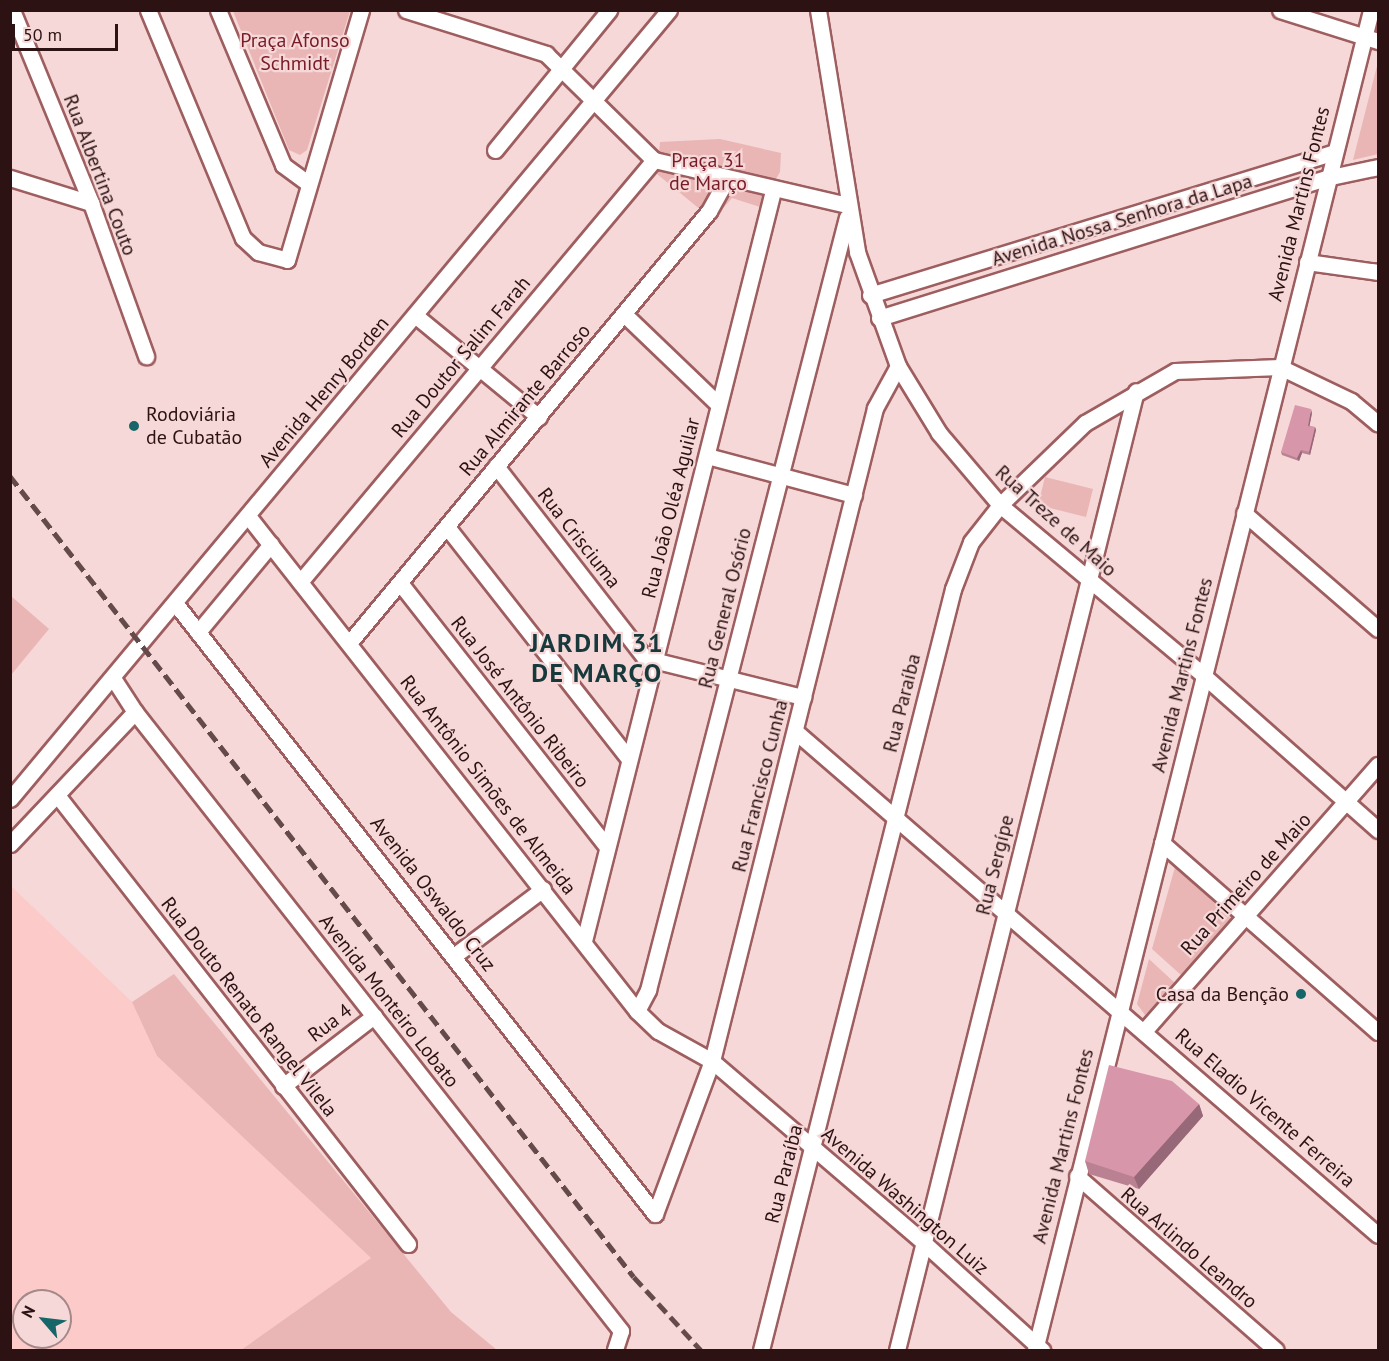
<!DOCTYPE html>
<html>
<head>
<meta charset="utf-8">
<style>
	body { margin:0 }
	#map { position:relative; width:1389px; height:1361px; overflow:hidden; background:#f6d8d8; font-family:"PT Sans",sans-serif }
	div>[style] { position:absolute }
	.built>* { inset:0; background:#fbcac9 }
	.green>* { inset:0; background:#e9b6b5 }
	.roads { filter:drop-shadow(2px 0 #9e5e5f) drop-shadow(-2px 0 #9e5e5f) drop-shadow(0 2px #9e5e5f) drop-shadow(0 -2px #9e5e5f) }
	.minor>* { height:15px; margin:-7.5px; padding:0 7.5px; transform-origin:7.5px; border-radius:7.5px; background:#fff }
	.rail>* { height:4.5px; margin-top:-2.25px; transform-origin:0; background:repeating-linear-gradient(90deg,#654a4b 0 12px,transparent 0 18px) }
	.wall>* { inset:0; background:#ba8193 }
	.shaded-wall>* { inset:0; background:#976978 }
	.building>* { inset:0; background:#d896ab }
	.dots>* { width:16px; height:16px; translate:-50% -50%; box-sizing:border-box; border:3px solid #f6d8d8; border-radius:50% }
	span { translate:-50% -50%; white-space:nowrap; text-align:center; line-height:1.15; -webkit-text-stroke:4.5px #f6d8d8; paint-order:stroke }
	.park-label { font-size:20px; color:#781b27 }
	.street-label { font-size:20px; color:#2c1213 }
	.poi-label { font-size:20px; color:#2c1213 }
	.left { translate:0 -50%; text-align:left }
	.right { translate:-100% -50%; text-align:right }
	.district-label { font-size:26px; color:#17393b; font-weight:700; letter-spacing:1.5px }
	.frame { position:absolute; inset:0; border:12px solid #2c1213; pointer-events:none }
	.north { position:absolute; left:12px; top:1289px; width:60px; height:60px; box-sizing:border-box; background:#f6d8d8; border:2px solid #a58989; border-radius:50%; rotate:298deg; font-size:16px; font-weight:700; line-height:24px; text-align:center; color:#2c1213 }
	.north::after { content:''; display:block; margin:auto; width:21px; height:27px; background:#166568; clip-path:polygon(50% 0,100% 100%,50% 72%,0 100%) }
	.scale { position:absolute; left:12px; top:24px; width:106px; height:27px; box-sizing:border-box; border:3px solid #2c1213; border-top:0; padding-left:8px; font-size:18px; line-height:21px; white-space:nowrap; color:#2c1213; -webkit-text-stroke:4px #f6d8d8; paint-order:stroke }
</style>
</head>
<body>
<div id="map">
	<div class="built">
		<div style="clip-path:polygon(evenodd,10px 885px,132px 1002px,157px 1056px,371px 1258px,241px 1350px,11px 1350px,10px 885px,24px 1301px,60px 1301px,60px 1337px,24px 1337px,24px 1301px)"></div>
	</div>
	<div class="green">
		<div style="clip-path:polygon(233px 11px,350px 11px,307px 150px,300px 155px,289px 150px)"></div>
		<div style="clip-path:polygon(1378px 62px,1378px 154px,1353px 160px)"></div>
		<div style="clip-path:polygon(720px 139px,781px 153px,780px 172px,760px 207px,732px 198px,713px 220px,657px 174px,660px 142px)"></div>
		<div style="clip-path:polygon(1045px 477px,1093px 489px,1086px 517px,1038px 505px)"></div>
		<div style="clip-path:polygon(11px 596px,49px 629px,11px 675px)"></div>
		<div style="clip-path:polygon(1175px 867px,1232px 919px,1181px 975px,1152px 949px)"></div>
		<div style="clip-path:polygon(1149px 959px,1175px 983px,1145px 1015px,1137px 1004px)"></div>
		<div style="clip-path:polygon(174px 974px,451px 1312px,497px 1350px,241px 1350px,371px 1258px,157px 1056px,132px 1002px)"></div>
	</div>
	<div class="roads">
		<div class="minor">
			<div style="left:12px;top:10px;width:209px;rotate:67.7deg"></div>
			<div style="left:91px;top:203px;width:163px;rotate:70.2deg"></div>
			<div style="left:148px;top:10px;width:247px;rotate:67.4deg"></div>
			<div style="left:243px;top:238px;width:21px;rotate:43deg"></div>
			<div style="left:258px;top:252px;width:30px;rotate:15deg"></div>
			<div style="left:287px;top:260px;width:261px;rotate:-73.5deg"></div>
			<div style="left:218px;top:10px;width:168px;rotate:67.2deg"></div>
			<div style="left:283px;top:165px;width:32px;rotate:36deg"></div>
			<div style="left:406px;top:10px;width:147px;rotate:17.4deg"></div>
			<div style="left:546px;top:54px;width:151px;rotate:44.5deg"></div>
			<div style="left:654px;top:160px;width:198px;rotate:13.1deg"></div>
			<div style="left:818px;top:10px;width:245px;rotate:80.8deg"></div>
			<div style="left:857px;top:252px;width:121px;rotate:70.2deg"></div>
			<div style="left:898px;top:366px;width:79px;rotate:58.5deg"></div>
			<div style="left:939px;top:433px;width:94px;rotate:49.7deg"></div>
			<div style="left:1000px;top:505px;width:265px;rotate:39.9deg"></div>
			<div style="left:1203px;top:675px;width:234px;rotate:41.5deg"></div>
			<div style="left:1280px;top:10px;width:103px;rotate:17.6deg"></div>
			<div style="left:495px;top:150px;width:181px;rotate:-50.8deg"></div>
			<div style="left:10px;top:178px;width:85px;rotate:17.2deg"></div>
			<div style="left:1307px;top:262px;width:72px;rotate:8deg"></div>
			<div style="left:870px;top:295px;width:486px;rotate:-17.1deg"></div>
			<div style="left:624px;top:314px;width:130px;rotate:43.8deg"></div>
			<div style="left:416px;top:316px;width:159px;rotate:39.4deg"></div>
			<div style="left:879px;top:318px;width:468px;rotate:-17.4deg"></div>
			<div style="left:1326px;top:178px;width:53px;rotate:-11.9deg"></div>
			<div style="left:707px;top:456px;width:152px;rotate:14.9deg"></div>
			<div style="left:496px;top:466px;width:243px;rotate:52.2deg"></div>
			<div style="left:645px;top:658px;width:163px;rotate:13.9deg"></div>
			<div style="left:1244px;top:513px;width:177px;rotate:40.9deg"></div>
			<div style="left:248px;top:516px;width:630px;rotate:51.84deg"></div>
			<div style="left:637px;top:1011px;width:29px;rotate:44deg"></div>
			<div style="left:658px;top:1031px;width:62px;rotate:29.1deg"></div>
			<div style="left:712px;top:1061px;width:278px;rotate:40.6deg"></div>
			<div style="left:923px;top:1242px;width:161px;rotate:42.2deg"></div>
			<div style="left:447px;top:527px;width:295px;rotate:51.9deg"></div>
			<div style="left:300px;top:582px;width:551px;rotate:-50.01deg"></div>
			<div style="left:400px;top:583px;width:335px;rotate:51.9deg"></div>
			<div style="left:175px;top:603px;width:777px;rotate:51.85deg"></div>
			<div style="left:198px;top:632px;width:114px;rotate:-50.3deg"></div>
			<div style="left:349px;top:643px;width:562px;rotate:-50.19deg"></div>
			<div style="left:709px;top:211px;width:37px;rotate:-61deg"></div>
			<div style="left:113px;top:678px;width:40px;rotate:57.1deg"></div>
			<div style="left:135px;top:712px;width:787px;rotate:51.86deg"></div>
			<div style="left:621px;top:1331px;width:20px;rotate:108deg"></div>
			<div style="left:796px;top:732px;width:769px;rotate:40.84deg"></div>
			<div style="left:57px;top:795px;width:570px;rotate:51.98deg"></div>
			<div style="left:10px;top:799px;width:1028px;rotate:-50.13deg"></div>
			<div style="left:1162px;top:843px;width:287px;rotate:41.2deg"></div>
			<div style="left:10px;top:844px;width:182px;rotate:-46.6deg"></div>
			<div style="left:584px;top:941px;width:773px;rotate:-75.86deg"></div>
			<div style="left:455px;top:955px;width:110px;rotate:-36.9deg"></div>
			<div style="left:637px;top:1011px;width:24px;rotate:-62deg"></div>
			<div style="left:648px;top:990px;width:798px;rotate:-75.56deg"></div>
			<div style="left:1145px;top:1030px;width:353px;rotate:-48.7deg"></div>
			<div style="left:283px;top:1086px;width:115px;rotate:-37.6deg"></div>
			<div style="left:1077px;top:1176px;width:264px;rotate:41.2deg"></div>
			<div style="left:655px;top:1214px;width:163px;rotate:-69.6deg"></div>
			<div style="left:712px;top:1061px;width:673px;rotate:-75.98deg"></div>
			<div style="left:875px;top:408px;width:48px;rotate:-61.3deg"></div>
			<div style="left:761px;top:1350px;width:785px;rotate:-75.84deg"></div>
			<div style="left:953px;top:589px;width:50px;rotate:-69deg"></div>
			<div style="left:971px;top:542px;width:47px;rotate:-51.9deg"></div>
			<div style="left:1000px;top:505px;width:118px;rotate:-44deg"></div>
			<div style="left:1085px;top:423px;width:104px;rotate:-30deg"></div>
			<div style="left:1175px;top:371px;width:105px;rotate:-2.2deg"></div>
			<div style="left:1280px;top:367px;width:79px;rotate:25.6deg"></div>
			<div style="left:1351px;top:401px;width:35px;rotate:40deg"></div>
			<div style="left:897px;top:1350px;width:988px;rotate:-76.01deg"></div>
			<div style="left:1035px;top:1350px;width:1381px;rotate:-75.92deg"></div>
		</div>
	</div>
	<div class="rail">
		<div style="left:10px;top:476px;width:1015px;rotate:52.08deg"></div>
		<div style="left:634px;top:1277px;width:99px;rotate:47.5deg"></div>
	</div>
	<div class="wall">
		<div style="clip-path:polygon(1312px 413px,1309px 426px,1315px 427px,1316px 430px,1310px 455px,1302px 453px,1299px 461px,1282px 455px,1281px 452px)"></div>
		<div style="clip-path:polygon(1199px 1104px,1203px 1116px,1139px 1189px,1089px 1174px,1085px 1161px)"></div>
	</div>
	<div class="shaded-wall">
		<div style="clip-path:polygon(1311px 409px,1312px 413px,1309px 429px,1308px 426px)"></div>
		<div style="clip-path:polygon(1315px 427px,1316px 430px,1310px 455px,1309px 452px)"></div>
		<div style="clip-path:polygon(1301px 450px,1302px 453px,1299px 461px,1297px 458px)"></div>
		<div style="clip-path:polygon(1199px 1104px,1203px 1116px,1139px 1189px,1134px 1177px)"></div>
	</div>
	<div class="building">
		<div style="clip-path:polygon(1295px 405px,1311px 409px,1308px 426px,1315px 427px,1309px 452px,1301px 450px,1297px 458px,1281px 452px)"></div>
		<div style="clip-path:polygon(1109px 1065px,1172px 1081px,1199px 1104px,1134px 1177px,1085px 1161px)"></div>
	</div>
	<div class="dots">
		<div style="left:134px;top:426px;background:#166568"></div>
		<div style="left:1301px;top:994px;background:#166568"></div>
	</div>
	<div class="park-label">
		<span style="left:295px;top:52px">Praça Afonso<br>Schmidt</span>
		<span style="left:708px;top:172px">Praça 31<br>de Março</span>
	</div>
	<div class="street-label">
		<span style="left:100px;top:175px;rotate:69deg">Rua Albertina Couto</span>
		<span style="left:1299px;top:204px;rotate:-76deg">Avenida Martins Fontes</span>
		<span style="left:1122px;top:220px;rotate:-17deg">Avenida Nossa Senhora da Lapa</span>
		<span style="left:461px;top:357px;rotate:-50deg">Rua Doutor Salim Farah</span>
		<span style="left:324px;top:392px;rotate:-50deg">Avenida Henry Borden</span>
		<span style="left:525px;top:400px;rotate:-50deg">Rua Almirante Barroso</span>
		<span style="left:671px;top:508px;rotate:-76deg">Rua João Oléa Aguilar</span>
		<span style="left:1056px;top:521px;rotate:42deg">Rua Treze de Maio</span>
		<span style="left:579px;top:538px;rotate:52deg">Rua Crisciuma</span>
		<span style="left:725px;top:608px;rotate:-76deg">Rua General Osório</span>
		<span style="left:1182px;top:675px;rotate:-76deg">Avenida Martins Fontes</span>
		<span style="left:520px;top:702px;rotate:52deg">Rua José Antônio Ribeiro</span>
		<span style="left:902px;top:703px;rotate:-76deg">Rua Paraíba</span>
		<span style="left:488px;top:785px;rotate:52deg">Rua Antônio Simões de Almeida</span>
		<span style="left:760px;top:786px;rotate:-76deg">Rua Francisco Cunha</span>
		<span style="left:995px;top:865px;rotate:-76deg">Rua Sergípe</span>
		<span style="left:1246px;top:884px;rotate:-48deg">Rua Primeiro de Maio</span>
		<span style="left:433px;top:894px;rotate:52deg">Avenida Oswaldo Cruz</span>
		<span style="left:389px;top:1001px;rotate:52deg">Avenida Monteiro Lobato</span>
		<span style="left:249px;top:1007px;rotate:52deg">Rua Douto Renato Rangel Vilela</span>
		<span style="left:330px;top:1023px;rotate:-37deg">Rua 4</span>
		<span style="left:1265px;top:1108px;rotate:41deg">Rua Eladio Vicente Ferreira</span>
		<span style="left:1063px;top:1146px;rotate:-76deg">Avenida Martins Fontes</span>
		<span style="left:784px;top:1174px;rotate:-76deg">Rua Paraíba</span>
		<span style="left:905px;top:1201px;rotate:41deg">Avenida Washington Luiz</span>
		<span style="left:1189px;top:1248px;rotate:41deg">Rua Arlindo Leandro</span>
	</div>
	<div class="poi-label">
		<span class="left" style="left:146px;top:426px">Rodoviária<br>de Cubatão</span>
		<span class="right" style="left:1289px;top:994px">Casa da Benção</span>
	</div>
	<div class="district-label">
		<span style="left:597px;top:658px">JARDIM 31<br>DE MARÇO</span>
	</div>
	<div class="frame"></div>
	<div class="north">N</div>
	<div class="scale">50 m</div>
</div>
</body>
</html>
